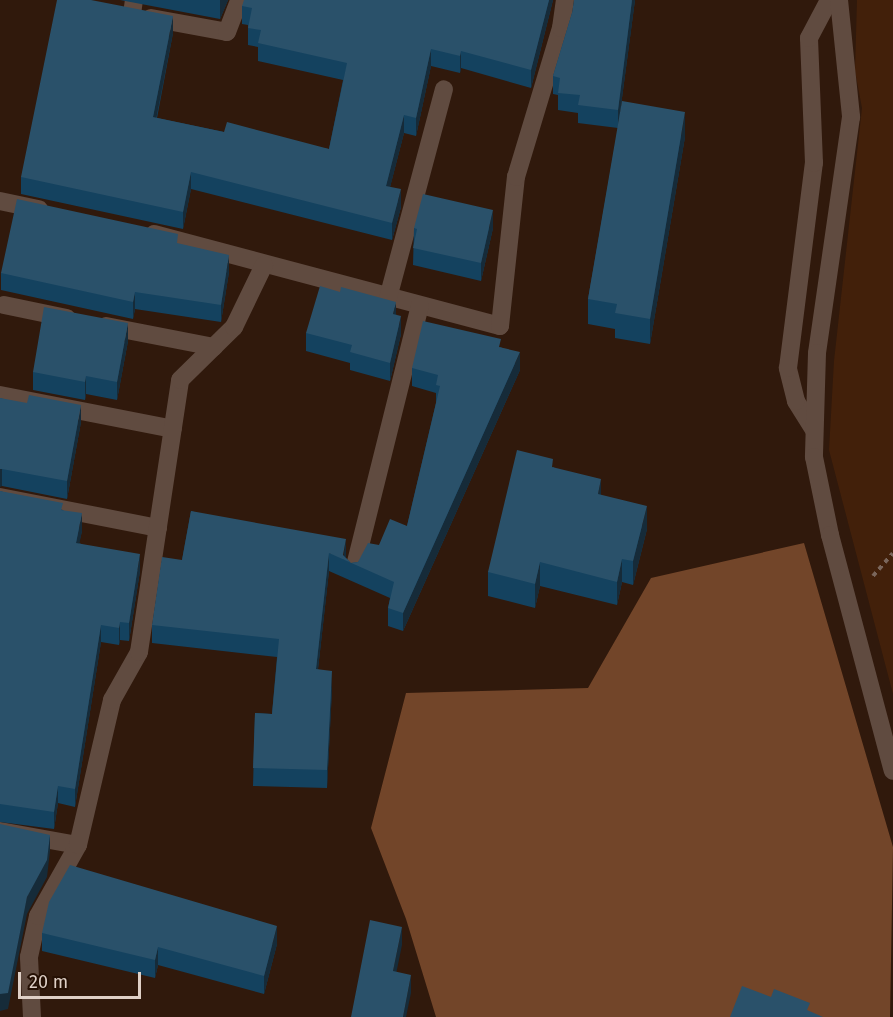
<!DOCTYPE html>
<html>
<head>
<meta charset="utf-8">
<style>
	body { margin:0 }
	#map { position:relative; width:893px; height:1017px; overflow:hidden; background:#30190c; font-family:"Fira Sans",sans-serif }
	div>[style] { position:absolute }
	.green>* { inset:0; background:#42200a }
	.forest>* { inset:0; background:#724529 }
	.path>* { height:4px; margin-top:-2px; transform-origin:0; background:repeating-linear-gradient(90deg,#7a665b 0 4.5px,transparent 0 9px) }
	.lane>* { height:18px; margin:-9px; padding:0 9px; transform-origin:9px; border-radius:9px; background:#604b40 }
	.street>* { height:18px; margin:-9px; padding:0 9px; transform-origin:9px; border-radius:9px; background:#604b40 }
	.wall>* { inset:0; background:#14425f }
	.shaded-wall>* { inset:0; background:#162b39 }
	.building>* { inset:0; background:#2a516a }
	span { translate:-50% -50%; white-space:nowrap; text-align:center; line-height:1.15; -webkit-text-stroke:4.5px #251004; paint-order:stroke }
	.scale { position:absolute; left:18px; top:972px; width:123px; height:27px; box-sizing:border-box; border:3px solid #dfd0c7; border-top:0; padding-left:8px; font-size:18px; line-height:21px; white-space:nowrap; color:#dfd0c7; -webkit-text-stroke:4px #251004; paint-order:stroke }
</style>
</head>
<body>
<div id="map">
	<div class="green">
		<div style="clip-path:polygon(857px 0,893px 0,893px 694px,829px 450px,834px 361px,862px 108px,855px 71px)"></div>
	</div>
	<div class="forest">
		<div style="clip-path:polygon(804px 543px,893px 847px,890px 1017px,436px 1017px,406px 919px,371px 828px,406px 693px,588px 688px,651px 578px)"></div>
	</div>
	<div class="path">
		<div style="left:873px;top:576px;width:30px;rotate:-49deg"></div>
	</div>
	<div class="lane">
		<div style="left:132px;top:14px;width:14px;rotate:-82deg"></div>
		<div style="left:151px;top:18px;width:77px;rotate:10.4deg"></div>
		<div style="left:227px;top:32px;width:34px;rotate:-69deg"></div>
		<div style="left:0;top:201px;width:40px;rotate:12deg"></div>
		<div style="left:154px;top:234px;width:358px;rotate:14.9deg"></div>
		<div style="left:500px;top:326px;width:150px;rotate:-83.9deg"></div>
		<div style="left:516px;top:177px;width:156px;rotate:-73.2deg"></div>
		<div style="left:561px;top:28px;width:28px;rotate:-82deg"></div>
		<div style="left:388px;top:298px;width:216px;rotate:-75deg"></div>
		<div style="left:4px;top:305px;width:64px;rotate:11.7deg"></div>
		<div style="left:106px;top:326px;width:110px;rotate:11deg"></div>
		<div style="left:0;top:395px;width:176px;rotate:11.1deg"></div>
		<div style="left:814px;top:430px;width:34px;rotate:-122deg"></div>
		<div style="left:796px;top:401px;width:34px;rotate:-104deg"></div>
		<div style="left:788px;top:368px;width:207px;rotate:-82.8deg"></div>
		<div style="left:814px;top:163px;width:125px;rotate:-92.3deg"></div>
		<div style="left:809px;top:38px;width:43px;rotate:-62.2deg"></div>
		<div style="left:0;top:497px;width:161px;rotate:11.1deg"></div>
		<div style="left:354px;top:570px;width:272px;rotate:-76deg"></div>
		<div style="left:0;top:831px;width:79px;rotate:10.2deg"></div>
		<div style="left:32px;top:1017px;width:60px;rotate:-92.9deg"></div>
		<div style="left:29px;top:957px;width:42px;rotate:-77.6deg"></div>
		<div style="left:38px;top:916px;width:81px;rotate:-60.6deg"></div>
		<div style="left:78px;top:845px;width:149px;rotate:-76.8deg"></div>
		<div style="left:112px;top:700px;width:55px;rotate:-60.6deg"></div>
		<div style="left:139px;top:652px;width:275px;rotate:-81.4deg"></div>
		<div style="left:180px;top:380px;width:76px;rotate:-44.5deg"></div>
		<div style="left:234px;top:327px;width:69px;rotate:-64.2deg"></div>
	</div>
	<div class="street">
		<div style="left:839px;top:0;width:118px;rotate:84.1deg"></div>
		<div style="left:851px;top:117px;width:238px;rotate:98.2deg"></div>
		<div style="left:817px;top:353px;width:104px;rotate:91.7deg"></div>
		<div style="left:814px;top:457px;width:80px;rotate:78.4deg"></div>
		<div style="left:830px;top:535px;width:244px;rotate:75.1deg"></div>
	</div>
	<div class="wall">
		<div style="clip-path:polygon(120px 0,228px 0,220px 19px)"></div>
		<div style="clip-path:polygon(553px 0,531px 88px,461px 68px,460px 73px,431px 66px,416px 136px,404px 133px,390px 187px,401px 207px,392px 240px,191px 189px,183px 229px,21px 194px,21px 177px,173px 33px,157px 118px,224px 132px,329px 149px,343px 80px,258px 61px,258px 47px,248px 45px,248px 25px,242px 24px,242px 6px)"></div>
		<div style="clip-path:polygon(635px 0,620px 113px,685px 137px,650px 344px,615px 338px,615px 329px,588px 324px,588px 299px,618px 128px,578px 123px,578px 113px,558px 110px,558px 95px,553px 94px,553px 76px,572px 13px)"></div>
		<div style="clip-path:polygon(414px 228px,493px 228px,481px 281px,413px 265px)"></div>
		<div style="clip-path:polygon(178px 244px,229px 272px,221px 322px,135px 309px,133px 319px,1px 290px,1px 273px)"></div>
		<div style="clip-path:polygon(396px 314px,401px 334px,390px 381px,350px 370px,350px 363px,306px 351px,306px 333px)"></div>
		<div style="clip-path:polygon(128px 341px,117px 400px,86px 394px,85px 400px,33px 390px,33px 372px)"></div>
		<div style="clip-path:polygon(501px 347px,520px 370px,403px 631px,388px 626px,388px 608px,390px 598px,329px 571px,318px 669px,332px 689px,327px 788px,253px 786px,255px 713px,272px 714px,277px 657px,152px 643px,152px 625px,182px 560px,191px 511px,346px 558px,351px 563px,358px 562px,379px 545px,407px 526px,436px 403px,436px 393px,412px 386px,412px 368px)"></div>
		<div style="clip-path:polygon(0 398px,81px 422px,67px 499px,2px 486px)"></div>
		<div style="clip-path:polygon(553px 467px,601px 495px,647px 529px,633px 585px,622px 582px,617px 605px,540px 586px,535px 608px,488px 596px,488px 572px)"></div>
		<div style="clip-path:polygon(0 491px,63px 510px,82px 531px,79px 543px,140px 571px,129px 641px,120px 640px,119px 645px,101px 642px,75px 807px,58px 803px,54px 829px,0 822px)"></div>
		<div style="clip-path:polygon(42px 933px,277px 944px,264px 994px,158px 965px,155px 978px,42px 951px)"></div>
	</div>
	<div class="shaded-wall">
		<div style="clip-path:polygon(220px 0,228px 0,220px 19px)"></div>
		<div style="clip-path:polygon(549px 0,553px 0,531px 88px,531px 70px)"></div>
		<div style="clip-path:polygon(632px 0,635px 0,618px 128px,618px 110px)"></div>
		<div style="clip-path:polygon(173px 16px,173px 33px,153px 135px,153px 117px)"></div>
		<div style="clip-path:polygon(431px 49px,431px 66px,416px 136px,416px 118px)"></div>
		<div style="clip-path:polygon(461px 51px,461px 68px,460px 73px,460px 56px)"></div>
		<div style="clip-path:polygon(685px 112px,685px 137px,650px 344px,650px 319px)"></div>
		<div style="clip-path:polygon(404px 115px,404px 133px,386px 203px,386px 186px)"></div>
		<div style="clip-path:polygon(191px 172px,191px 189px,183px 229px,183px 212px)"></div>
		<div style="clip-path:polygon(401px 189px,401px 207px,392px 240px,392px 223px)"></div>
		<div style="clip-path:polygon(493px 210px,493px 228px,481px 281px,481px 263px)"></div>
		<div style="clip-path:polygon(229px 255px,229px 272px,221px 322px,221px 305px)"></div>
		<div style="clip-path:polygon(135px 292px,135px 309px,133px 319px,133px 302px)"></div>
		<div style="clip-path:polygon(396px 302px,396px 320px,393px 314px)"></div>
		<div style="clip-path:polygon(401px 316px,401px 334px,390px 381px,390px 363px)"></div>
		<div style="clip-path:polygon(128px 323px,128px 341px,117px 400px,117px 382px)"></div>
		<div style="clip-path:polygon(520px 352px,520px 370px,403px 631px,403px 613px)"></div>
		<div style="clip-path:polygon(86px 376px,86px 394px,85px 400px,85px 382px)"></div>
		<div style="clip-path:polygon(81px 405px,81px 422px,67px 499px,67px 481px)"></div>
		<div style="clip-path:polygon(0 469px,2px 469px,2px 486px,0 487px)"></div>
		<div style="clip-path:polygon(601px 479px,601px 503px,598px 494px)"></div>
		<div style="clip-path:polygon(647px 506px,647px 529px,633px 585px,633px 561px)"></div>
		<div style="clip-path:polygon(82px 513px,82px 531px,76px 560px,76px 543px)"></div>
		<div style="clip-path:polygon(346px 539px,346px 557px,345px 560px,343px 559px)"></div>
		<div style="clip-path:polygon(329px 553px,329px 571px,316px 687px,316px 669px)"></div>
		<div style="clip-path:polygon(140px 554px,140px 571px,129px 641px,129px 623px)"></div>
		<div style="clip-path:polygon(622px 559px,622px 582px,617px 605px,617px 582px)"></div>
		<div style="clip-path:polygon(540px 562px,540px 586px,535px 608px,535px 584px)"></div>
		<div style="clip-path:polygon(120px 622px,120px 640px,119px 645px,119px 628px)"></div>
		<div style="clip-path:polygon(101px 625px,101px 642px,75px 807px,75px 789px)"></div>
		<div style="clip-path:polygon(332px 671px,332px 689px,327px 788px,327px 770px)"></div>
		<div style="clip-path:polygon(58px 786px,58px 803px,54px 829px,54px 812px)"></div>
		<div style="clip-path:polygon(50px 835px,50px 851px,47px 877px,27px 914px,8px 1009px,0 1011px,0 994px,27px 897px)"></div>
		<div style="clip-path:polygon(277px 926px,277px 944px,264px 994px,264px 976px)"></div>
		<div style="clip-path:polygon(402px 927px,402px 945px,393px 989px,393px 971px)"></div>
		<div style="clip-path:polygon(158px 947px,158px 965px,155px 978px,155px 960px)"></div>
		<div style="clip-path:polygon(411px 975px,411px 993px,406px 1017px,403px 1017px)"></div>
	</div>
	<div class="building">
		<div style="clip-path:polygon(57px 0,91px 0,173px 16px,153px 117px,224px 132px,227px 122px,329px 149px,347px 63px,258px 43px,261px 30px,248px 28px,252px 8px,242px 6px,244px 0,549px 0,531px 70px,461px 51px,460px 56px,431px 49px,416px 118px,404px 115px,386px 186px,401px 189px,392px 223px,191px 172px,183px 212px,21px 177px)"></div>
		<div style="clip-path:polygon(574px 0,632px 0,618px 110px,578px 105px,580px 95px,558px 93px,560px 78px,553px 76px,572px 13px)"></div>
		<div style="clip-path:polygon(622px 101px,685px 112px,650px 319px,615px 313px,617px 304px,588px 299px)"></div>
		<div style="clip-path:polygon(423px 194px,493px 210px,481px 263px,413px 248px,417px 229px,414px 228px)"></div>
		<div style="clip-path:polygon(17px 199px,178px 234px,177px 243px,229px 255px,221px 305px,135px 292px,133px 302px,1px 273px)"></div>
		<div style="clip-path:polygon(320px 286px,340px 292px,341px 287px,396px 302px,393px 314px,401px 316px,390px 363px,350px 352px,352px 345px,306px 333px)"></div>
		<div style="clip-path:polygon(44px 307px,128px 323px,117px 382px,86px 376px,85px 382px,33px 372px)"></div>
		<div style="clip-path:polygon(423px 321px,501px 339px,499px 347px,520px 352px,403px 613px,388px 608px,394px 582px,329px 553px,316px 669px,332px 671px,327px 770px,253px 768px,255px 713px,272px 714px,279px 639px,152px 625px,162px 557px,182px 560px,191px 511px,346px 539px,343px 555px,351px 563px,358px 562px,368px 543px,379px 545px,390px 519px,407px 526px,440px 386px,436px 385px,438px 375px,412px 368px)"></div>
		<div style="clip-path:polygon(29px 395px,81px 405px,67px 481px,2px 469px,0 469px,0 398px,27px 403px)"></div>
		<div style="clip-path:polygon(517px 450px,553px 459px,552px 467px,601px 479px,598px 494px,647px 506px,633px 561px,622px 559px,617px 582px,540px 562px,535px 584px,488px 572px)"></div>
		<div style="clip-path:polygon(0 491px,63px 503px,61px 510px,82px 513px,76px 543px,140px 554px,129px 623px,120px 622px,119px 628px,101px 625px,75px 789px,58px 786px,54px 812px,0 804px)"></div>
		<div style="clip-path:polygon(0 824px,50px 835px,47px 860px,27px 897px,8px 993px,0 994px)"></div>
		<div style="clip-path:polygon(70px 865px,277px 926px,264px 976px,158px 947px,155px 960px,42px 933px,49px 902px)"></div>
		<div style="clip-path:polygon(370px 920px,402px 927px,393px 971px,411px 975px,403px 1017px,351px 1017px)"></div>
		<div style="clip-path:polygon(742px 986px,771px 997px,774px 989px,810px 1003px,807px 1010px,823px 1017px,730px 1017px)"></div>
	</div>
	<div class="scale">20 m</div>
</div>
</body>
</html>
